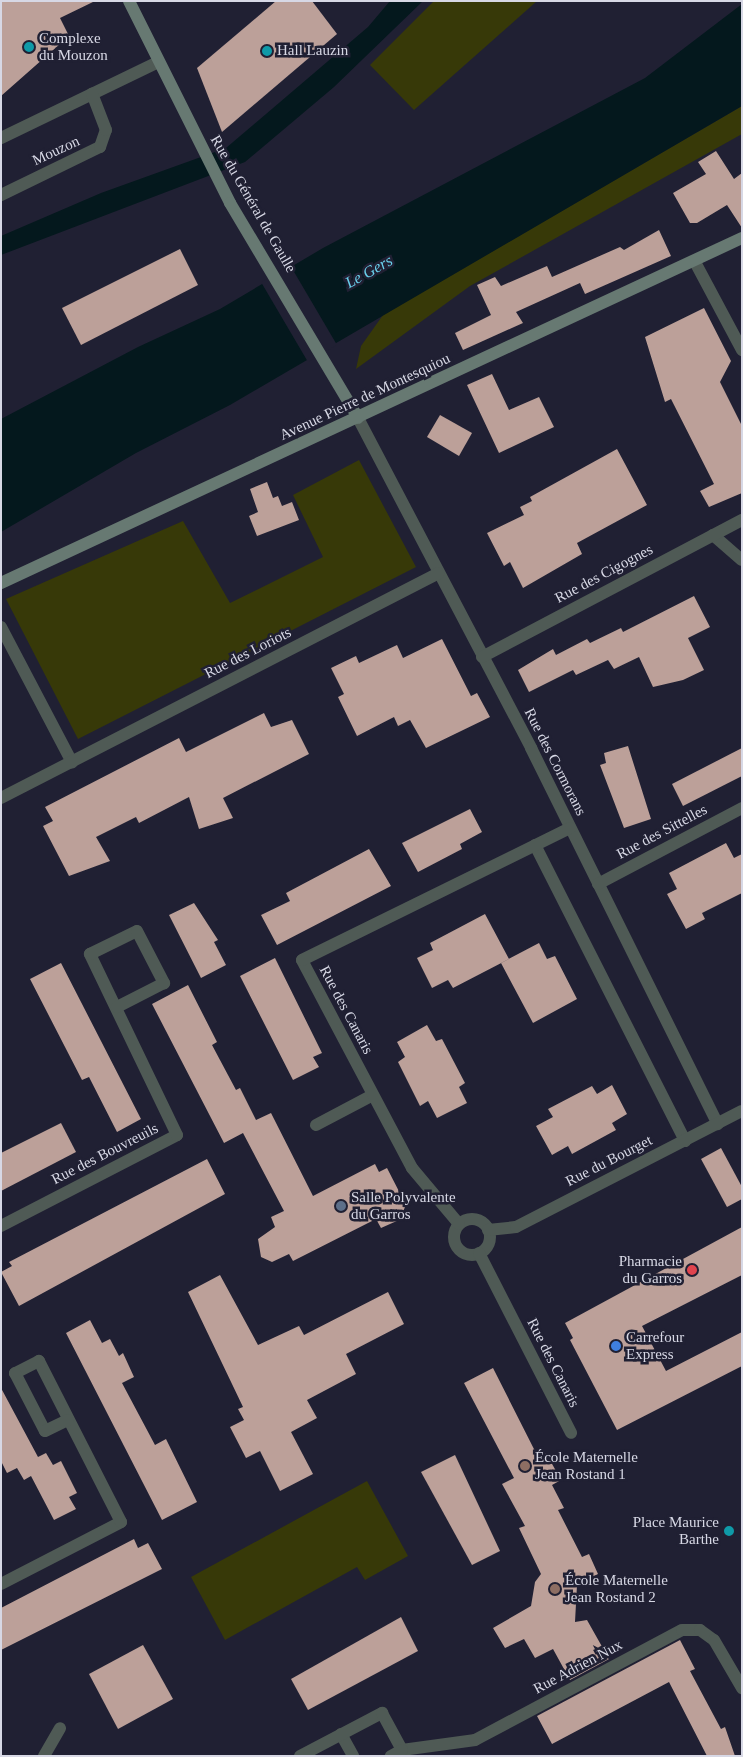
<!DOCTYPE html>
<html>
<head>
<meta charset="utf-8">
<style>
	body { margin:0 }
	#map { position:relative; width:743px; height:1757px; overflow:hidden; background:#202033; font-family:"Times New Roman",serif }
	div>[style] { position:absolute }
	.green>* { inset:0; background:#373908 }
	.water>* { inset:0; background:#04181d }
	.pier>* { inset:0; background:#202033 }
	.building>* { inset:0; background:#bca099 }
	.street>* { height:12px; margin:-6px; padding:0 6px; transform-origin:6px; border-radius:6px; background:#4f5a55 }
	.street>.ring { margin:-6px; padding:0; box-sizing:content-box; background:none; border:12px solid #4f5a55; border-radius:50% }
	.secondary>* { height:12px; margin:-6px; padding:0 6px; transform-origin:6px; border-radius:6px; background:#677972 }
	.dots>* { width:14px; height:14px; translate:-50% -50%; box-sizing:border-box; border:2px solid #202033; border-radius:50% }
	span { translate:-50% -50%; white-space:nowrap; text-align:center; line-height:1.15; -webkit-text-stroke:5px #202033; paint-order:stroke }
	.poi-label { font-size:15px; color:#d7d8e5 }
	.left { translate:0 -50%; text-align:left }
	.right { translate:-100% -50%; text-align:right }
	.street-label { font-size:15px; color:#d7d8e5 }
	.water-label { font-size:16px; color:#69cfeb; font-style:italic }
	.frame { position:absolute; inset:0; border:2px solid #d7d8e5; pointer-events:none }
</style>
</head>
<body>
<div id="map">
	<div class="green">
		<div style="clip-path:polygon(434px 1px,537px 1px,414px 110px,370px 65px)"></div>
		<div style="clip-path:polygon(742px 106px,742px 134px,470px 286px,356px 369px,361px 346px,383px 315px)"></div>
		<div style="clip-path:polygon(359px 460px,416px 567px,78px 739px,6px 599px,183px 521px,230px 603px,323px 557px,293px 495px)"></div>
		<div style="clip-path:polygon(367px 1481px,408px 1556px,365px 1580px,357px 1567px,225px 1640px,191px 1577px)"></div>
	</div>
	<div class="water">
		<div style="clip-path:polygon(390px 1px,423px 1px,334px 87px,245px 162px,1px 255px,1px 236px,101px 193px,226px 148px,368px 27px)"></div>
		<div style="clip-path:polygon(742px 4px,742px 106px,230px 405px,136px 453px,1px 532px,1px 419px,138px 347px,220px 309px,323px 248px,645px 78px)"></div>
	</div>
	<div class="pier">
		<div style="clip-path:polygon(290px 265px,337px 345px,308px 362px,261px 282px)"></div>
	</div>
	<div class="building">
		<div style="clip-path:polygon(1px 1px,95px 1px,60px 18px,69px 36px,1px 96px)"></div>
		<div style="clip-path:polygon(276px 1px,312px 1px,337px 34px,222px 132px,197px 68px)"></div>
		<div style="clip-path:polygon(716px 151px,734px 179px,742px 173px,742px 228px,727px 205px,697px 223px,690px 223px,673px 193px,706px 174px,698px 162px)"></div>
		<div style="clip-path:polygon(659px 230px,671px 256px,585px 294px,580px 283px,516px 312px,523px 323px,463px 350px,455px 333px,491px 315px,477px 285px,495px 277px,501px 286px,547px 266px,552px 277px,620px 247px,624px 250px)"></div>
		<div style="clip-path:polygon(180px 249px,198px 285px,81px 345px,62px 308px)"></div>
		<div style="clip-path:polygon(704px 308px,731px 361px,720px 382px,742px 426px,742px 493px,709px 507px,700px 491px,714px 484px,671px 399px,665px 402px,645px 337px)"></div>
		<div style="clip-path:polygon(492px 374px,509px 410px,539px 397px,554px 427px,499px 453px,467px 385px)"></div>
		<div style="clip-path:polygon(440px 415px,472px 433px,459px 456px,427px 437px)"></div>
		<div style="clip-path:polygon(617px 449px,647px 505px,577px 543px,582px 554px,523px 588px,510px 562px,504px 566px,487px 533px,524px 515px,520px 507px,532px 501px,530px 497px)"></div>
		<div style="clip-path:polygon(267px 482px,273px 498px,278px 496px,282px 506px,292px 502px,299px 520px,257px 536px,249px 516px,258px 512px,250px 489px)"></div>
		<div style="clip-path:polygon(694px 596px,710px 627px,688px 638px,704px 670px,683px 680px,653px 687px,639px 657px,614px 669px,608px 660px,576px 675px,573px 670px,529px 692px,518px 670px,553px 649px,556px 655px,587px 639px,590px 643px,621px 628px,623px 632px)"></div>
		<div style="clip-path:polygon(442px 639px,471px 696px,477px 693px,490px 717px,426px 748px,410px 720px,398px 726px,394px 717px,357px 736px,338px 697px,344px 694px,331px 668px,356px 656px,359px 663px,397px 645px,403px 658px)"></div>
		<div style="clip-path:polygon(264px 713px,271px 727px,292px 720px,309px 754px,223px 798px,233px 818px,199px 829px,189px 797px,139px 823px,136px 817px,96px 837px,110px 861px,69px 876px,43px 826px,53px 821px,45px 807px,179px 738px,186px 752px)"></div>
		<div style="clip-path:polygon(628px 746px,651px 819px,624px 828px,600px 765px,606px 763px,604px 753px)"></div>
		<div style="clip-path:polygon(742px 748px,742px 776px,683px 806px,672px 784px)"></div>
		<div style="clip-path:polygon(470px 809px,482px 832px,460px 844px,462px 849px,418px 872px,402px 843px)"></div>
		<div style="clip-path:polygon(726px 843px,734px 858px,742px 854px,742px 893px,702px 913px,705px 919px,686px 929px,667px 894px,677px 889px,669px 873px)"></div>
		<div style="clip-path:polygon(369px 849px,391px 886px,277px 945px,261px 915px,290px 901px,286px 893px)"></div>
		<div style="clip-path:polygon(194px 903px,218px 940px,214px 942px,226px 965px,201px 978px,169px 915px)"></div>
		<div style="clip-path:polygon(485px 914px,509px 959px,453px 988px,448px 980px,432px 988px,417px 958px,433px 950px,430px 943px)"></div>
		<div style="clip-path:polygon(539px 943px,547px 959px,555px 956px,577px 999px,533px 1023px,501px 963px)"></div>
		<div style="clip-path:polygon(275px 958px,322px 1053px,313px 1057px,319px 1067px,293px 1080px,240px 976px)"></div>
		<div style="clip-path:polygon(61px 963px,141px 1119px,117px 1132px,89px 1077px,82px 1080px,30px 979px)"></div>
		<div style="clip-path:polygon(188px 985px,217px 1042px,212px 1045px,236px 1090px,240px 1088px,256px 1120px,271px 1113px,313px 1196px,375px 1164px,379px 1172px,387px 1168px,406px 1205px,399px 1220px,381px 1228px,376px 1219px,293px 1261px,289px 1254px,272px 1262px,261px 1257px,258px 1239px,275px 1227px,271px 1217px,284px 1211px,243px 1133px,224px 1143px,152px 1004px)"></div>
		<div style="clip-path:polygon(427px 1025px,436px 1041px,442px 1039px,465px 1083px,459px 1087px,467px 1103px,437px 1118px,428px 1101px,420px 1106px,398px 1062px,405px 1057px,397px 1042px)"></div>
		<div style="clip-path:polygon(612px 1085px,627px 1114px,612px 1123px,616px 1130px,572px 1154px,568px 1146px,552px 1155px,536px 1126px,553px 1117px,548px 1109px,592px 1086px,597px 1094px)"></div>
		<div style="clip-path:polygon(61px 1123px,76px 1152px,1px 1191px,1px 1153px)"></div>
		<div style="clip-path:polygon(721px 1148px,742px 1187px,742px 1199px,727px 1207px,701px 1159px)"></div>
		<div style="clip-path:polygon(207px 1159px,225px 1194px,19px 1306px,1px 1272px,12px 1266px,9px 1262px)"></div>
		<div style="clip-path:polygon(742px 1227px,742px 1275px,642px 1326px,666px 1371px,742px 1332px,742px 1366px,617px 1430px,570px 1340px,573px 1338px,565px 1323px)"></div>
		<div style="clip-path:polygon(220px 1275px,258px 1345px,299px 1326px,304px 1335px,388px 1292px,404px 1324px,346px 1354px,356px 1374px,307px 1400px,317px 1418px,291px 1432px,313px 1474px,280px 1491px,260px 1451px,246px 1458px,230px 1427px,244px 1420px,238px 1409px,243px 1407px,188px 1292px)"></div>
		<div style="clip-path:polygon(90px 1320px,102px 1343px,110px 1339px,119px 1356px,123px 1353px,134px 1377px,122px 1383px,155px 1445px,166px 1439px,197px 1502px,162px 1520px,66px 1333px)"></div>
		<div style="clip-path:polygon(493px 1368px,538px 1457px,546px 1453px,561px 1480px,552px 1485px,564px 1508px,558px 1510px,582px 1557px,589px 1554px,598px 1574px,588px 1579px,588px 1583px,577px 1585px,575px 1622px,587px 1620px,609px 1659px,570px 1680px,553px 1649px,535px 1658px,524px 1639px,505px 1648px,493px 1628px,531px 1606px,535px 1582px,541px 1574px,519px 1528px,525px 1526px,502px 1484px,514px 1478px,464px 1383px)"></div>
		<div style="clip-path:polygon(1px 1388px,38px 1457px,46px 1453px,53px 1465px,61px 1461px,77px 1493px,69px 1497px,76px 1509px,54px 1520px,31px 1476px,24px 1480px,17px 1468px,7px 1473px,1px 1461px)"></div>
		<div style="clip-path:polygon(455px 1455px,500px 1551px,472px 1565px,421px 1472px)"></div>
		<div style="clip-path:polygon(134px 1539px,138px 1548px,148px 1543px,162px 1569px,1px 1650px,1px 1608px)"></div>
		<div style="clip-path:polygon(401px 1617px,418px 1651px,308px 1710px,291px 1679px)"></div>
		<div style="clip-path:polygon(680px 1640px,695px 1669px,690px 1671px,721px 1729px,725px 1727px,735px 1756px,707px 1756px,669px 1682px,552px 1744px,537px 1716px)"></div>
		<div style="clip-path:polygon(143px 1645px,173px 1699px,118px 1729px,89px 1674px)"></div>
	</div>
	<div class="street">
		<div style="left:1px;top:138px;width:174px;rotate:-25.8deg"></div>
		<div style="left:1px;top:195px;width:110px;rotate:-25.9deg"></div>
		<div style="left:100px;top:147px;width:18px;rotate:-71deg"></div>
		<div style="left:106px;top:130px;width:39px;rotate:-111deg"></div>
		<div style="left:695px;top:262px;width:100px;rotate:61.9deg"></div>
		<div style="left:358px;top:418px;width:373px;rotate:62.3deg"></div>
		<div style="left:531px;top:748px;width:420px;rotate:63.6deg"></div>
		<div style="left:713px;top:535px;width:38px;rotate:41deg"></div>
		<div style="left:1px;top:627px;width:153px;rotate:62.3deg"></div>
		<div style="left:482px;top:657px;width:294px;rotate:-27.8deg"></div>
		<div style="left:1px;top:798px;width:492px;rotate:-27.2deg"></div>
		<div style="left:535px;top:845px;width:332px;rotate:63.1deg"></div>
		<div style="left:598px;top:884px;width:163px;rotate:-27.8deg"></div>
		<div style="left:316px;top:1125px;width:64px;rotate:-27.8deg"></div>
		<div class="ring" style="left:454px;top:1219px;width:24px;height:24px"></div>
		<div style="left:459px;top:1224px;width:73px;rotate:-130deg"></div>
		<div style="left:412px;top:1168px;width:235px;rotate:-117.9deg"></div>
		<div style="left:302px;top:960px;width:299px;rotate:-26.2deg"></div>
		<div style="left:1px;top:1226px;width:198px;rotate:-27.3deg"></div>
		<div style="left:177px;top:1135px;width:201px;rotate:-115.7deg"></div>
		<div style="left:90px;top:954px;width:52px;rotate:-26.1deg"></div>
		<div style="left:137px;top:931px;width:59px;rotate:62.6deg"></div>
		<div style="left:164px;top:983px;width:53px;rotate:152.9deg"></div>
		<div style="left:488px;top:1230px;width:28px;rotate:-6deg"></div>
		<div style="left:516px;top:1227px;width:254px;rotate:-27.2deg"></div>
		<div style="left:479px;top:1253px;width:202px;rotate:62.9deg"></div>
		<div style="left:1px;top:1584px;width:135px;rotate:-27.3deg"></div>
		<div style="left:121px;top:1522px;width:181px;rotate:-117deg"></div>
		<div style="left:39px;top:1361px;width:27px;rotate:153deg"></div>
		<div style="left:15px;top:1373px;width:65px;rotate:62.7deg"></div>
		<div style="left:45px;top:1431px;width:25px;rotate:-26deg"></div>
		<div style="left:341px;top:1734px;width:25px;rotate:61deg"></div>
		<div style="left:402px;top:1750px;width:74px;rotate:-7.8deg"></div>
		<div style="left:475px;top:1740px;width:234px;rotate:-28deg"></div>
		<div style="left:682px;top:1630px;width:18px"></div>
		<div style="left:700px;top:1630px;width:17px;rotate:36deg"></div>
		<div style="left:714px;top:1640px;width:56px;rotate:59.7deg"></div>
		<div style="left:44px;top:1756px;width:32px;rotate:-60deg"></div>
		<div style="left:300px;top:1756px;width:93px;rotate:-27.7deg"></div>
		<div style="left:382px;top:1713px;width:42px;rotate:61.6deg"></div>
		<div style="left:402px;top:1750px;width:13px;rotate:151deg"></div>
	</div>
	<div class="secondary">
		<div style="left:129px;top:1px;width:226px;rotate:63.4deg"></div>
		<div style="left:230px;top:203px;width:250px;rotate:59.2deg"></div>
		<div style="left:1px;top:583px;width:817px;rotate:-24.97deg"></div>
	</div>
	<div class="dots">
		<div style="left:29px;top:47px;background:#0f9aa8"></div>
		<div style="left:267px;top:51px;background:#0f9aa8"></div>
		<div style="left:341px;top:1206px;background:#5c6f8a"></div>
		<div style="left:692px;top:1270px;background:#e0444e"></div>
		<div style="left:616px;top:1346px;background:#3f7fe0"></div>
		<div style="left:525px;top:1466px;background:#8d6e63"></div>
		<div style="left:729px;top:1531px;background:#0f9aa8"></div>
		<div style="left:555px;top:1589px;background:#8d6e63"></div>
	</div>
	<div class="poi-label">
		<span class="left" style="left:39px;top:47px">Complexe<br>du Mouzon</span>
		<span class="left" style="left:277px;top:51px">Hall Lauzin</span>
		<span class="left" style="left:351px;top:1206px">Salle Polyvalente<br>du Garros</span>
		<span class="right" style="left:682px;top:1270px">Pharmacie<br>du Garros</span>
		<span class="left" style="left:626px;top:1346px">Carrefour<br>Express</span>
		<span class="left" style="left:535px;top:1466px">École Maternelle<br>Jean Rostand 1</span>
		<span class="right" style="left:719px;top:1531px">Place Maurice<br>Barthe</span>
		<span class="left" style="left:565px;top:1589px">École Maternelle<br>Jean Rostand 2</span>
	</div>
	<div class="street-label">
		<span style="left:56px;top:151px;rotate:-25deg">Mouzon</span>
		<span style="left:253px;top:204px;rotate:60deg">Rue du Général de Gaulle</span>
		<span style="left:365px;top:397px;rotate:-25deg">Avenue Pierre de Montesquiou</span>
		<span style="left:604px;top:574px;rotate:-28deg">Rue des Cigognes</span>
		<span style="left:248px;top:653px;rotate:-27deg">Rue des Loriots</span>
		<span style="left:555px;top:762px;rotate:63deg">Rue des Cormorans</span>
		<span style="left:662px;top:832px;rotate:-28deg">Rue des Sittelles</span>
		<span style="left:346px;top:1010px;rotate:62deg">Rue des Canaris</span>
		<span style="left:105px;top:1154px;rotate:-27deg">Rue des Bouvreuils</span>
		<span style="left:609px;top:1161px;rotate:-27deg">Rue du Bourget</span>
		<span style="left:553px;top:1363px;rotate:63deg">Rue des Canaris</span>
		<span style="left:578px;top:1667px;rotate:-28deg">Rue Adrien Nux</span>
	</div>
	<div class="water-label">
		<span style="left:369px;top:272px;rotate:-29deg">Le Gers</span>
	</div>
	<div class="frame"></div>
</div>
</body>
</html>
